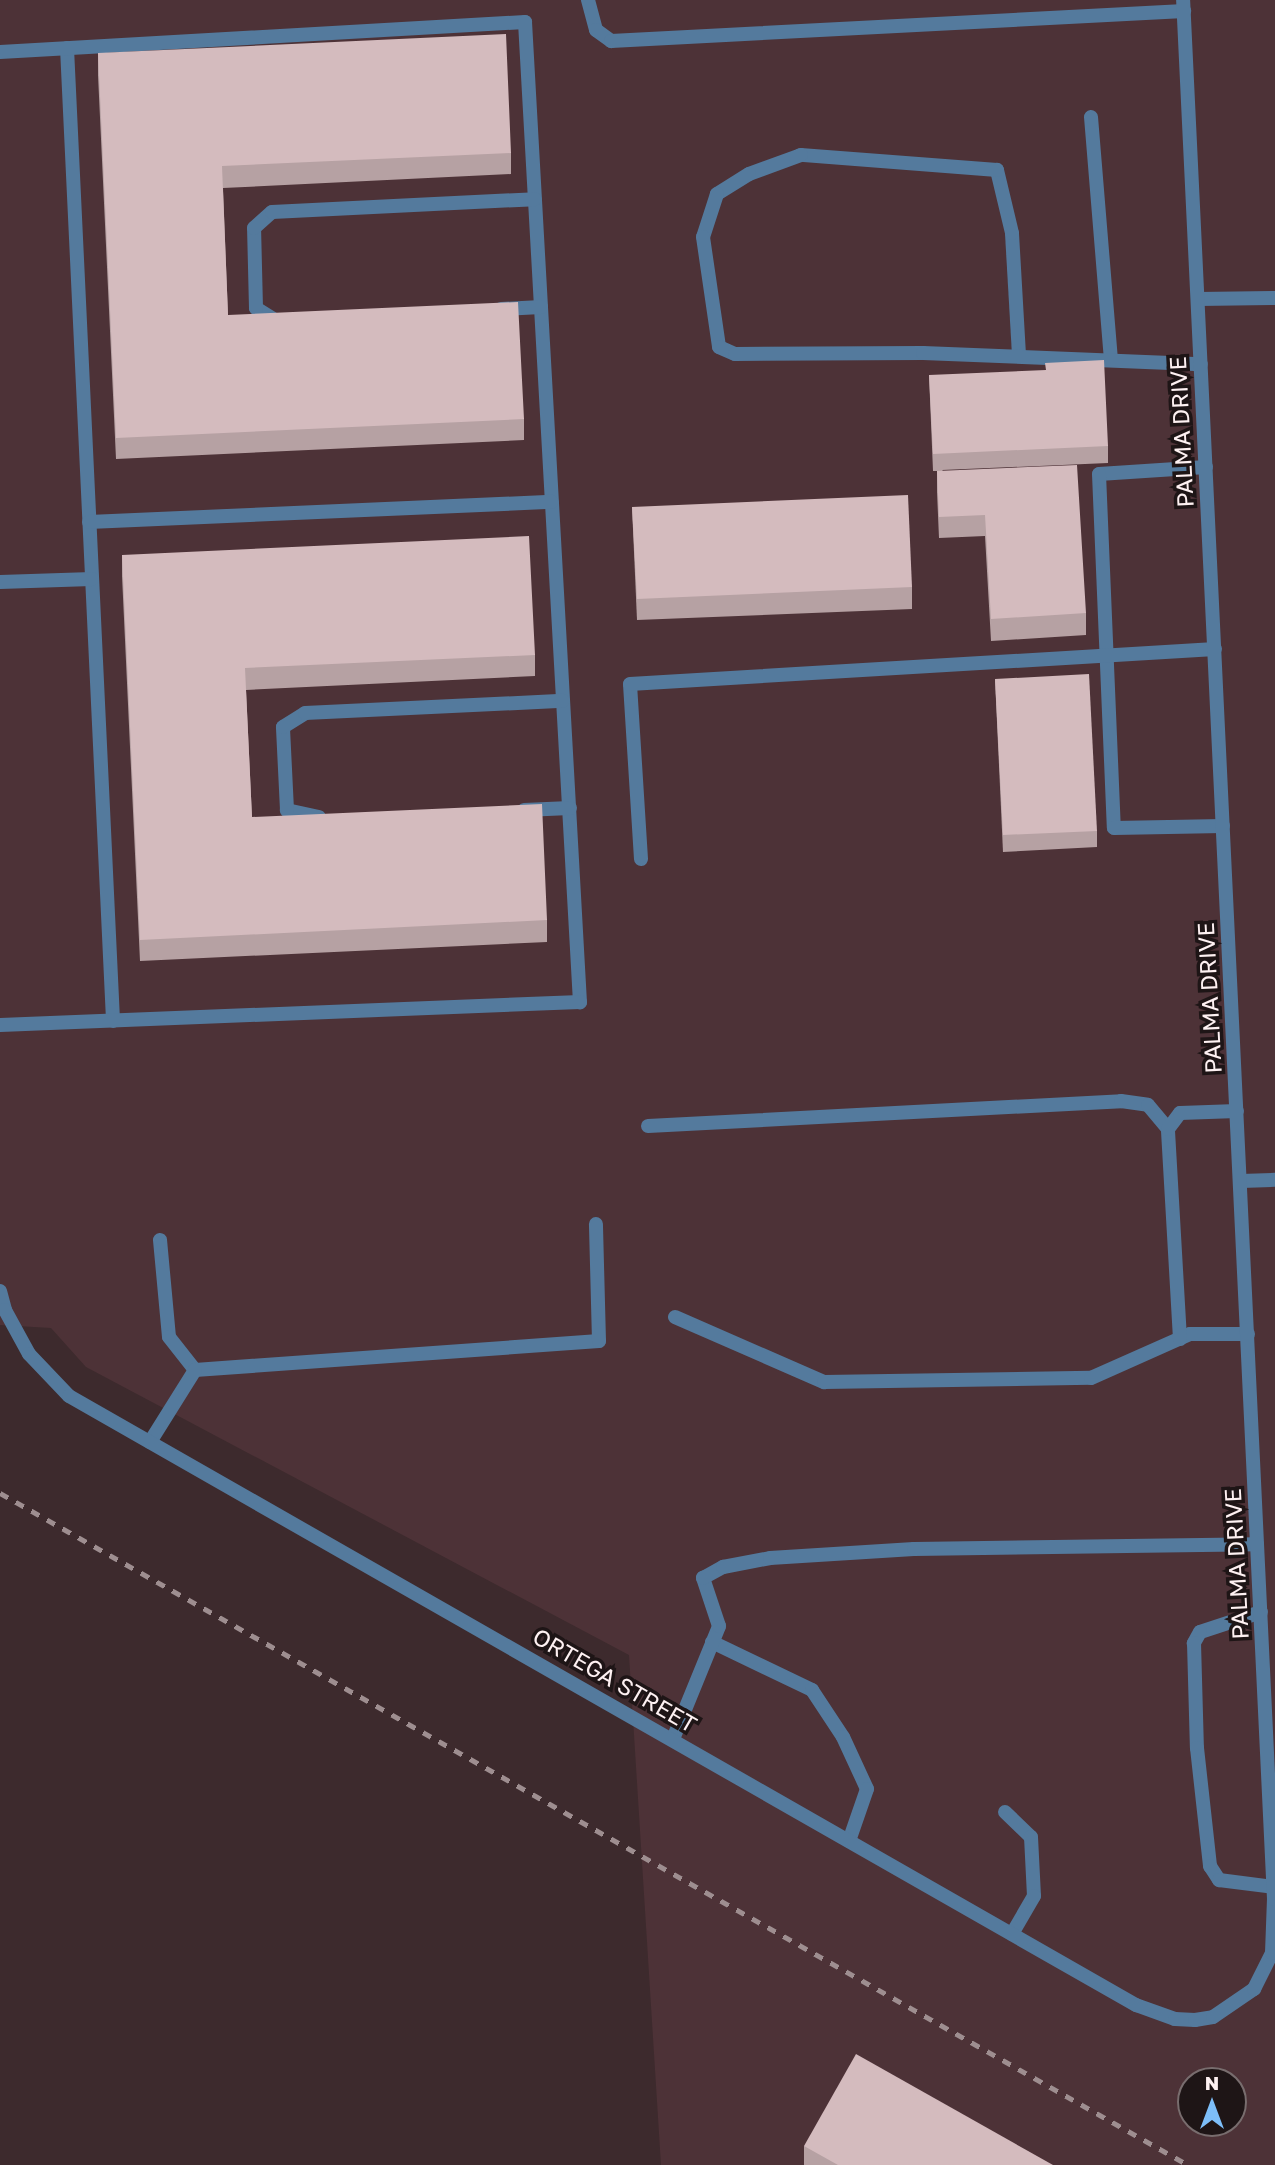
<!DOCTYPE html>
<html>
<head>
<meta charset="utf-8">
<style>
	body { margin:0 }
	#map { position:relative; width:1275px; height:2165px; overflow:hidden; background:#3d2a2d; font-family:"Golos Text",sans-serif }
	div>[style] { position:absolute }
	.built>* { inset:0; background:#4d3237 }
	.lane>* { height:14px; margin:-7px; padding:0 7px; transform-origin:7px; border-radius:7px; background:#547a9d }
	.street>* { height:14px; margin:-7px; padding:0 7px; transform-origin:7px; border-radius:7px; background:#547a9d }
	.rail>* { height:5px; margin-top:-2.5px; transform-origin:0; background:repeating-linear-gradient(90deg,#9e8e90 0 9px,transparent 0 18px) }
	.wall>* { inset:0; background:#b6a1a3 }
	.building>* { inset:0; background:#d4bbbe }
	span { translate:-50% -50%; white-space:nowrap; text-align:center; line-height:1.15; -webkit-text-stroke:7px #1e1516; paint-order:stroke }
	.street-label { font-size:23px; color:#fef1f2 }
	.north { position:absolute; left:1177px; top:2067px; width:70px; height:70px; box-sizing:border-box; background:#1e1516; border:2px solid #786d6e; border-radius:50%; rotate:0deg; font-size:19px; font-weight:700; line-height:28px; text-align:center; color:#fef1f2 }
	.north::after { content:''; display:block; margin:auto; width:24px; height:32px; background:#7dbef9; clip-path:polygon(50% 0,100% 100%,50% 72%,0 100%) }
</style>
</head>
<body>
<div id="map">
	<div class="built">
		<div style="clip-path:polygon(evenodd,0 0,1275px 0,1275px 2165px,661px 2165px,629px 1655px,86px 1367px,51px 1328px,0 1325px,0 0,1191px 2081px,1233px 2081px,1233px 2123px,1191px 2123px,1191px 2081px)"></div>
	</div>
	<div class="lane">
		<div style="left:588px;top:0;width:31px;rotate:75deg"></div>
		<div style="left:596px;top:30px;width:19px;rotate:36deg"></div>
		<div style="left:611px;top:41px;width:574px;rotate:-3deg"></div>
		<div style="left:67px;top:48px;width:974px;rotate:87.29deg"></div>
		<div style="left:0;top:52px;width:526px;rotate:-3.27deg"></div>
		<div style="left:525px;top:22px;width:982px;rotate:86.79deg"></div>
		<div style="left:580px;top:1002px;width:580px;rotate:177.73deg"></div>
		<div style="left:1091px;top:117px;width:243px;rotate:85.3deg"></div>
		<div style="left:1198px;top:299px;width:77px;rotate:-0.7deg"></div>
		<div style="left:501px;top:309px;width:40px;rotate:-2.9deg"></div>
		<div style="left:278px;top:322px;width:26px;rotate:-148deg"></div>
		<div style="left:256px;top:308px;width:80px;rotate:-91.4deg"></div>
		<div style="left:254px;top:228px;width:24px;rotate:-42deg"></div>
		<div style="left:272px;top:212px;width:263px;rotate:-2.8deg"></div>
		<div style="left:1019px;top:355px;width:122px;rotate:-93.3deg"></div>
		<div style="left:1012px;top:233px;width:65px;rotate:-103.4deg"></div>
		<div style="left:997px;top:170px;width:197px;rotate:-175.6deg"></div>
		<div style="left:801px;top:155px;width:55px;rotate:159.9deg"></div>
		<div style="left:749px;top:174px;width:38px;rotate:148deg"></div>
		<div style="left:717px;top:194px;width:45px;rotate:108deg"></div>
		<div style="left:703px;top:237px;width:111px;rotate:81.7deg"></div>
		<div style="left:719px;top:347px;width:17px;rotate:24deg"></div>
		<div style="left:735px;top:354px;width:188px;rotate:-0.3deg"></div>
		<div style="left:923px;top:353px;width:278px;rotate:2.3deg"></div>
		<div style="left:1206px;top:467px;width:107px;rotate:176.3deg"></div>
		<div style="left:1099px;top:474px;width:354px;rotate:87.6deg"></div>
		<div style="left:1114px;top:828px;width:109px;rotate:-1.1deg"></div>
		<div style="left:89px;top:522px;width:463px;rotate:-2.5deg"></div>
		<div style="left:0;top:582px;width:92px;rotate:-1.9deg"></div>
		<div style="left:524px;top:810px;width:46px;rotate:-2.5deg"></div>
		<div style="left:319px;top:817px;width:33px;rotate:-168deg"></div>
		<div style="left:287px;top:810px;width:83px;rotate:-92.8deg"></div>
		<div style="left:283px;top:727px;width:26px;rotate:-32deg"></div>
		<div style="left:305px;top:713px;width:258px;rotate:-2.7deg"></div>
		<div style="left:641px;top:859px;width:175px;rotate:-93.6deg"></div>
		<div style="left:630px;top:684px;width:586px;rotate:-3.42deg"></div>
		<div style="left:648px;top:1126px;width:474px;rotate:-3deg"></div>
		<div style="left:1121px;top:1101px;width:27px;rotate:8deg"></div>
		<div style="left:1148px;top:1105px;width:31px;rotate:50deg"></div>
		<div style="left:160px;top:1240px;width:97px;rotate:84.7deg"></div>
		<div style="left:169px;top:1337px;width:42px;rotate:51.8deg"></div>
		<div style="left:675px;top:1317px;width:163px;rotate:23.6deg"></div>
		<div style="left:824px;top:1382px;width:267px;rotate:-0.9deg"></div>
		<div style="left:1091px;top:1378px;width:108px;rotate:-24deg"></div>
		<div style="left:1190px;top:1334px;width:58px"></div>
		<div style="left:1180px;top:1339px;width:210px;rotate:-93.3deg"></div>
		<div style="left:1168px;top:1129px;width:20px;rotate:-53deg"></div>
		<div style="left:1180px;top:1113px;width:57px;rotate:-2deg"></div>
		<div style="left:195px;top:1370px;width:405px;rotate:-4.1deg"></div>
		<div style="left:599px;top:1341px;width:117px;rotate:-91.5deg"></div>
		<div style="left:150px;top:1442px;width:85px;rotate:-58deg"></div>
		<div style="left:1261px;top:1612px;width:64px;rotate:161.8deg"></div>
		<div style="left:1200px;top:1632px;width:13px;rotate:119deg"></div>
		<div style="left:1194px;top:1643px;width:105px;rotate:88.4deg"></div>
		<div style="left:1197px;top:1748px;width:119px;rotate:83.7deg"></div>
		<div style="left:1210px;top:1866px;width:17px;rotate:57deg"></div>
		<div style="left:1219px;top:1880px;width:55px;rotate:7.3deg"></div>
		<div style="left:712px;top:1642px;width:111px;rotate:25.6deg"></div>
		<div style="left:812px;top:1690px;width:56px;rotate:56.6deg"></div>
		<div style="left:843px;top:1737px;width:57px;rotate:65.2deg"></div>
		<div style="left:867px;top:1789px;width:55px;rotate:109.1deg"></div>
		<div style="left:673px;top:1739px;width:122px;rotate:-67.8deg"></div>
		<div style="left:719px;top:1626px;width:51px;rotate:-108.4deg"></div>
		<div style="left:703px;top:1578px;width:23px;rotate:-29deg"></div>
		<div style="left:723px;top:1567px;width:48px;rotate:-10.8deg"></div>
		<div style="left:770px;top:1558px;width:144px;rotate:-3.6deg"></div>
		<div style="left:914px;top:1549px;width:343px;rotate:-0.8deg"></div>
		<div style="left:1005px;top:1812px;width:36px;rotate:44deg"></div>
		<div style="left:1031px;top:1837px;width:59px;rotate:87.1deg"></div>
		<div style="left:1034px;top:1896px;width:44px;rotate:120.1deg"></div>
	</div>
	<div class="street">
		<div style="left:1241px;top:1181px;width:34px;rotate:-2deg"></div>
		<div style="left:0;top:1291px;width:20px;rotate:75deg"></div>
		<div style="left:5px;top:1310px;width:50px;rotate:61.4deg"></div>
		<div style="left:29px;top:1354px;width:58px;rotate:46.4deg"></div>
		<div style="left:69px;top:1396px;width:1229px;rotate:29.72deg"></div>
		<div style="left:1136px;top:2005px;width:41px;rotate:19.7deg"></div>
		<div style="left:1175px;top:2019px;width:20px;rotate:3deg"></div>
		<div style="left:1195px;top:2020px;width:18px;rotate:-9deg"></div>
		<div style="left:1213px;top:2017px;width:50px;rotate:-34.3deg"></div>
		<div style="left:1254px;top:1989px;width:40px;rotate:-63.4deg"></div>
		<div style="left:1272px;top:1953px;width:54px;rotate:-87.9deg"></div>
		<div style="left:1274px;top:1899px;width:1901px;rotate:-92.74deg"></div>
	</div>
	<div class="rail">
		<div style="left:0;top:1493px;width:1365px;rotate:29.49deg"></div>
	</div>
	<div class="wall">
		<div style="clip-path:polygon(98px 53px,511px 153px,511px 174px,223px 188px,228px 315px,524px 419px,524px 440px,116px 459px,98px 75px)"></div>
		<div style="clip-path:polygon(929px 375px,1108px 446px,1108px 463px,942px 470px,1086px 613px,1086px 635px,991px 641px,985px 536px,939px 538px,937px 492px,937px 471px,933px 471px)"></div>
		<div style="clip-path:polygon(632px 507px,912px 587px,912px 609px,637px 620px)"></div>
		<div style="clip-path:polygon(122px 555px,535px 655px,535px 676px,246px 690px,252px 817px,547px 920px,547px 942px,140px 961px,122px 576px)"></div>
		<div style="clip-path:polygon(995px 679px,1097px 831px,1097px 847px,1003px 852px)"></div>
		<div style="clip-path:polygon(804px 2146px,1053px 2165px,804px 2165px)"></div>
	</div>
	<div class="building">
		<div style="clip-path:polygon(506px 34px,511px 153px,222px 166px,228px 315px,518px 302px,524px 419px,116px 438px,98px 53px)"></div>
		<div style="clip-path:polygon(1104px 360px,1108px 446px,933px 454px,929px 375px,1046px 370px,1045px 363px)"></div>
		<div style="clip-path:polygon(1077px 465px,1086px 613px,991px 619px,985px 515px,939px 517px,937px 471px)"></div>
		<div style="clip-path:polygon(908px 495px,912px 587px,637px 599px,632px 507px)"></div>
		<div style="clip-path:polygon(529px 536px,535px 655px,245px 668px,252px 817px,542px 804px,547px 920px,140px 940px,122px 555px)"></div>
		<div style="clip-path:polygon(1089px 674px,1097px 831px,1003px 835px,995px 679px)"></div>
		<div style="clip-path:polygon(856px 2054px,1053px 2165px,838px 2165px,804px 2146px)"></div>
	</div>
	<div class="street-label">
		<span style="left:1181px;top:432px;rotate:-93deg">PALMA DRIVE</span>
		<span style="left:1209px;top:998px;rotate:-93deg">PALMA DRIVE</span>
		<span style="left:1236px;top:1564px;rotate:-93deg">PALMA DRIVE</span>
		<span style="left:615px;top:1680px;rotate:30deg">ORTEGA STREET</span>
	</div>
	<div class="north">N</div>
</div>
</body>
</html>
